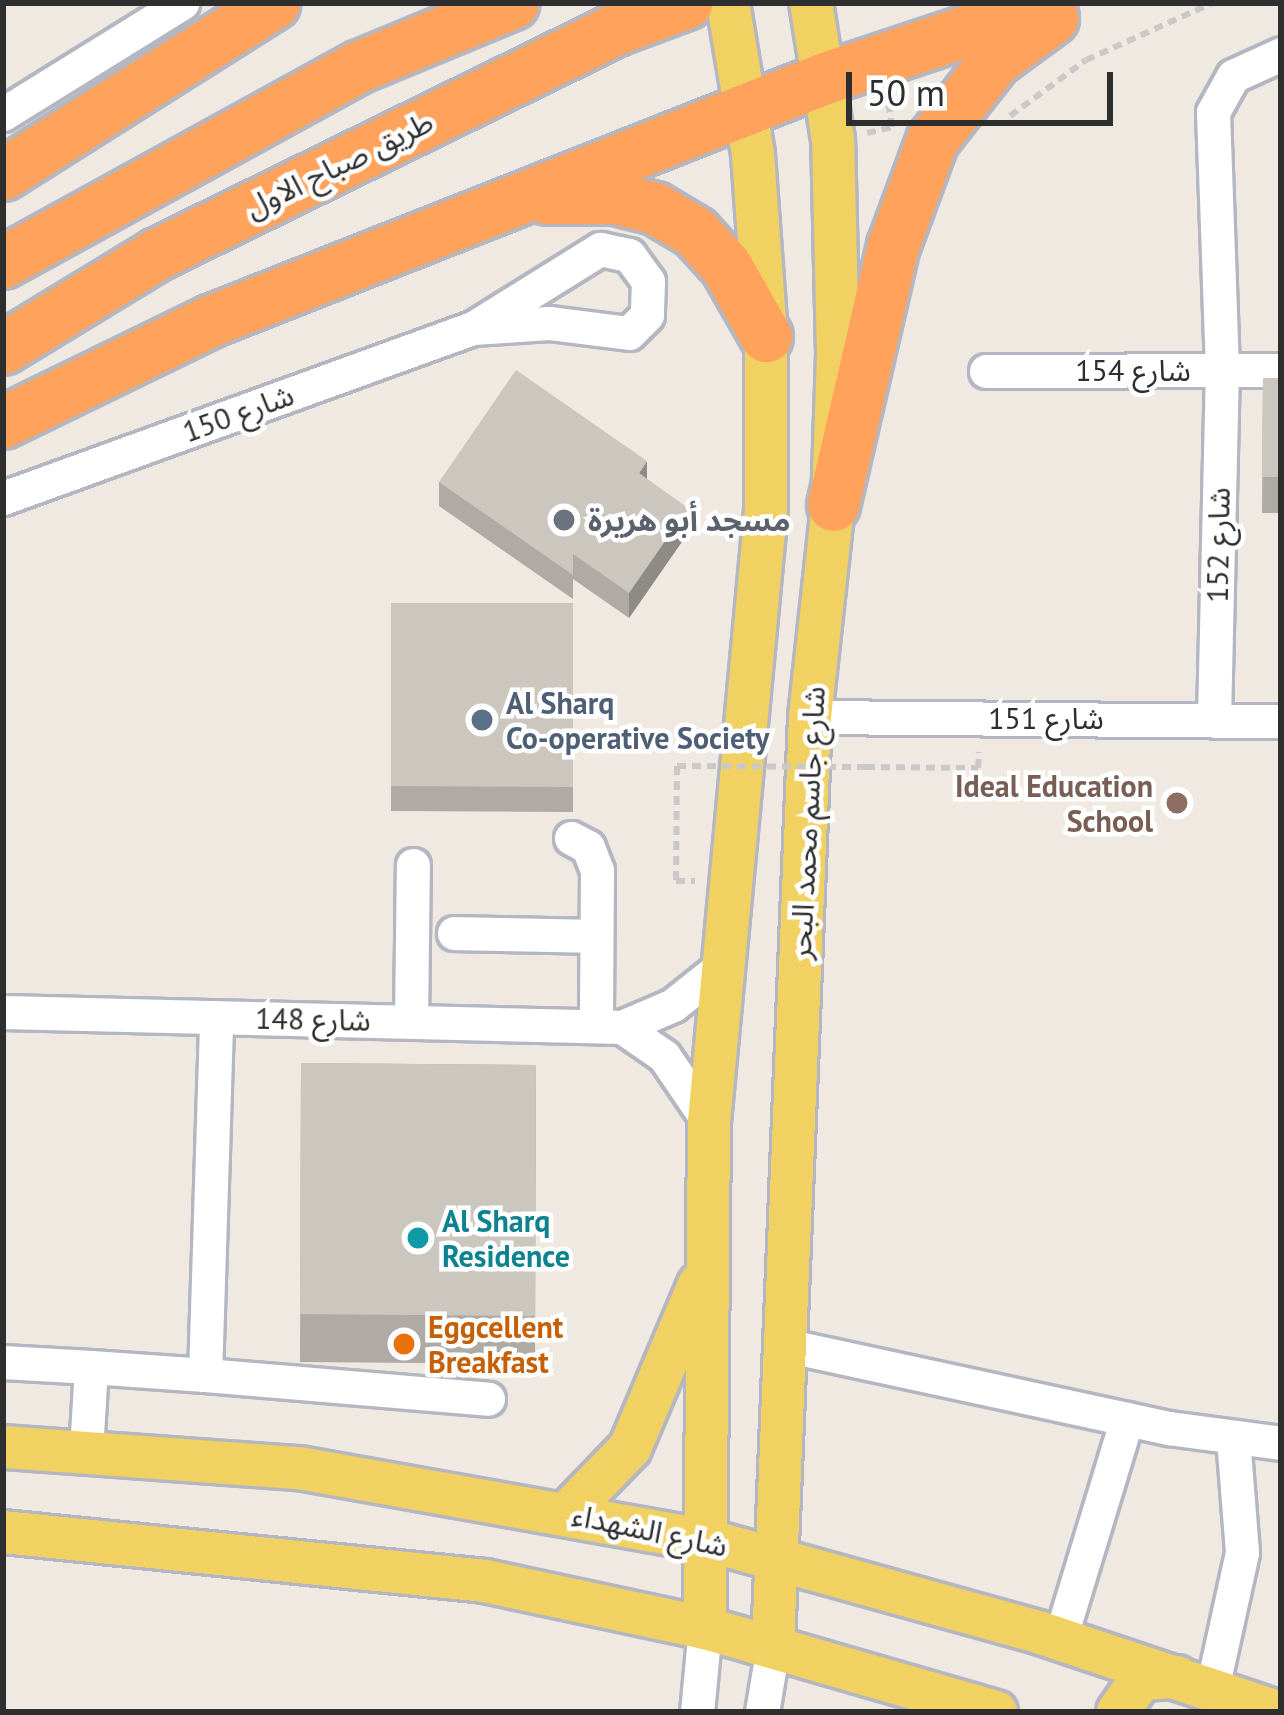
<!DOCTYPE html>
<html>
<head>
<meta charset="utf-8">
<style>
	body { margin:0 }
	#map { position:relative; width:1284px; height:1715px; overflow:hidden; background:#efe9e1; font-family:"PT Sans","Noto Sans Arabic",sans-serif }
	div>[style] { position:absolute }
	.path>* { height:6px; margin-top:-3px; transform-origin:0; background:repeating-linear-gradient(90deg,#c9c9c9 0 9px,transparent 0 15px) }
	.roads { filter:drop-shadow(3px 0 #b4b7c1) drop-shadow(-3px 0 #b4b7c1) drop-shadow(0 3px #b4b7c1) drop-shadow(0 -3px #b4b7c1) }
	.minor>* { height:33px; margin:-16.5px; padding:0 16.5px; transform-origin:16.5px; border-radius:16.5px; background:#fff }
	.major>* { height:42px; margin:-21px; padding:0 21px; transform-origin:21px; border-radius:21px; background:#f2d163 }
	.highway>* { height:51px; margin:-25.5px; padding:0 25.5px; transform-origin:25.5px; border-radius:25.5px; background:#ffa35c }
	.path-bridge>* { height:6px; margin-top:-3px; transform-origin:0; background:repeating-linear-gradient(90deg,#c9c9c9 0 9px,transparent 0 15px) }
	.wall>* { inset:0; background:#afaba4 }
	.shaded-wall>* { inset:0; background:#8e8b86 }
	.building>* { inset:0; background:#cbc7bf }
	.dots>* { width:33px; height:33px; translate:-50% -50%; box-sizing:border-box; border:6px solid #fff; border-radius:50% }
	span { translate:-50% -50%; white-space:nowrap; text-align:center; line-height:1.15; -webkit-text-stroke:9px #fff; paint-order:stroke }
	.street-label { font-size:30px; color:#2e2e2e }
	.worship-label { font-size:30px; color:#5b616d; font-weight:700 }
	.left { translate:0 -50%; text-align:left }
	.service-label { font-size:30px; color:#4e5e75; font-weight:700 }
	.education-label { font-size:30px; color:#785e54; font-weight:700 }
	.right { translate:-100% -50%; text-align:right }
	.culture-label { font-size:30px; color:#0d838f; font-weight:700 }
	.food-label { font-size:30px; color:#c56008; font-weight:700 }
	.frame { position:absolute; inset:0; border:6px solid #2e2e2e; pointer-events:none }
	.scale { position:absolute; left:846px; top:72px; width:267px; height:54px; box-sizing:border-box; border:6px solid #2e2e2e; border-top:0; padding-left:15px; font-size:36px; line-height:42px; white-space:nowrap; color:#2e2e2e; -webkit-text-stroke:9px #fff; paint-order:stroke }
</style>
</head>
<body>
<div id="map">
	<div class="path">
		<div style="left:1010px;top:116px;width:94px;rotate:-36.4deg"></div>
		<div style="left:1086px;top:60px;width:138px;rotate:-24.3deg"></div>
		<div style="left:867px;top:133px;width:26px;rotate:-13deg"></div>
		<div style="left:892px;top:127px;width:26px;rotate:-99deg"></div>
		<div style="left:677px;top:766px;width:115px;rotate:90.5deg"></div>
		<div style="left:676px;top:881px;width:19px"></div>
		<div style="left:866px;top:767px;width:112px;rotate:0.5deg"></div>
		<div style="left:978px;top:768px;width:16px;rotate:-86deg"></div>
	</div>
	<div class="roads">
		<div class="minor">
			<div style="left:3px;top:114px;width:211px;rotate:-31.8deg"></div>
			<div style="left:986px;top:371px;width:295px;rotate:-0.2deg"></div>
			<div style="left:3px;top:498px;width:500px;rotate:-19.9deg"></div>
			<div style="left:473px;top:328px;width:150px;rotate:-31.9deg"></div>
			<div style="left:600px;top:249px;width:30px;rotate:12deg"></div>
			<div style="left:629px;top:255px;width:32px;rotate:54deg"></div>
			<div style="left:648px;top:281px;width:34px;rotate:92deg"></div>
			<div style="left:647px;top:315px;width:25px;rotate:135deg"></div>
			<div style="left:629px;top:333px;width:81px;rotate:-172.9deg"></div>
			<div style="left:549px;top:323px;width:76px;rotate:176.2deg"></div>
			<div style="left:810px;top:717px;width:471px;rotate:0.5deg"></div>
			<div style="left:1214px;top:719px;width:349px;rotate:-88.7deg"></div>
			<div style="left:1222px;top:370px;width:258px;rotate:-92deg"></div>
			<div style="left:1213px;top:112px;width:41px;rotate:-60.9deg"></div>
			<div style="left:1233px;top:76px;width:53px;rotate:-24.6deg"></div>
			<div style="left:571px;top:838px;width:19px;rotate:28deg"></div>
			<div style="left:588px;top:847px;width:25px;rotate:69deg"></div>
			<div style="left:597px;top:870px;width:156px;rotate:90.4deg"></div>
			<div style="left:454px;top:933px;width:142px;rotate:1.2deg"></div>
			<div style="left:3px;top:1012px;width:619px;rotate:1.39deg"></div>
			<div style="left:622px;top:1027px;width:56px;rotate:-23.3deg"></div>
			<div style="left:673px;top:1005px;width:63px;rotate:-38.5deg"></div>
			<div style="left:411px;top:1021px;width:156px;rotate:-89.3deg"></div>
			<div style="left:622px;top:1027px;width:51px;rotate:34.6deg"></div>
			<div style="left:664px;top:1056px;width:80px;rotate:55.7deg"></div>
			<div style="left:785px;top:1345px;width:393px;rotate:12.2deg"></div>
			<div style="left:1169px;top:1428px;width:113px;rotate:7.6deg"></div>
			<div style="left:3px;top:1362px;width:88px;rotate:3.3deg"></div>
			<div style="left:205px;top:1375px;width:284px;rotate:4.8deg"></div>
			<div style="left:86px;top:1451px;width:84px;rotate:-86.6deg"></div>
			<div style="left:91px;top:1367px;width:114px;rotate:4deg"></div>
			<div style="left:205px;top:1375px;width:358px;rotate:-88.2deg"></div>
			<div style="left:1060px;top:1639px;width:230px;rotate:-73.1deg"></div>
			<div style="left:1212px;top:1689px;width:140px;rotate:-77.6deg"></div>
			<div style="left:1242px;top:1552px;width:115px;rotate:-94.5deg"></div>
			<div style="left:697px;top:1712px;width:84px;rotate:-84.6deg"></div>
			<div style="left:762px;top:1712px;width:67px;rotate:-80.5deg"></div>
		</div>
		<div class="major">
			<div style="left:3px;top:1447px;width:297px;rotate:4.1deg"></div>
			<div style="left:299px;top:1468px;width:417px;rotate:10.1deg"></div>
			<div style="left:710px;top:1541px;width:340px;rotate:15.5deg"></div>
			<div style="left:1038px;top:1632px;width:252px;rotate:18.5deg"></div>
			<div style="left:568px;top:1512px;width:89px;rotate:-45.9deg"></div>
			<div style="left:630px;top:1448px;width:177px;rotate:-67.1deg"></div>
			<div style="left:3px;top:1532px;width:484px;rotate:5.8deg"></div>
			<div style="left:485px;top:1581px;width:225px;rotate:12.1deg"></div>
			<div style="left:705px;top:1628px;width:303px;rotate:16.1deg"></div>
			<div style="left:705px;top:1628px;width:506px;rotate:-89.55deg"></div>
			<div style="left:709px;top:1122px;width:615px;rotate:-84.68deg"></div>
			<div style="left:766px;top:510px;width:174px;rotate:-90deg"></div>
			<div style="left:766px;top:336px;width:182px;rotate:-94.1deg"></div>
			<div style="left:753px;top:154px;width:153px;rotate:-99.4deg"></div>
			<div style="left:773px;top:1646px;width:930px;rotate:-87.72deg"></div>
			<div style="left:810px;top:717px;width:213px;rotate:-83.8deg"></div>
			<div style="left:833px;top:505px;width:150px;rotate:-88.1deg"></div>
			<div style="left:838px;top:355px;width:215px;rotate:-91.3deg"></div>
			<div style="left:833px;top:140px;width:139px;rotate:-99.1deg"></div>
			<div style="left:1118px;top:1712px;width:40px;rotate:-55.1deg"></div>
			<div style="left:1141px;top:1679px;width:36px;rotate:-3deg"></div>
		</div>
		<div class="highway">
			<div style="left:3px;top:174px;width:320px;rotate:-32.3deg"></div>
			<div style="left:547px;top:198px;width:68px"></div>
			<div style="left:615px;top:198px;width:41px;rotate:14deg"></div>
			<div style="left:655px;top:208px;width:47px;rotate:31deg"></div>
			<div style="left:695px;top:232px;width:46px;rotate:47.6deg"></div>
			<div style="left:726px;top:266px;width:81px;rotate:60.3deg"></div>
			<div style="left:3px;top:262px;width:407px;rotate:-28.8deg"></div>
			<div style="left:360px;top:66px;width:165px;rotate:-22.5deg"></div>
			<div style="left:3px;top:348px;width:180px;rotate:-31.4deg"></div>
			<div style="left:157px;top:254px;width:511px;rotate:-26.11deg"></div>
			<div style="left:616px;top:29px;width:75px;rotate:-20.4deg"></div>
			<div style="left:3px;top:422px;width:230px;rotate:-26deg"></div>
			<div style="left:210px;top:321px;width:661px;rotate:-21.56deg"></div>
			<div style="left:825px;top:78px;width:237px;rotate:-18.4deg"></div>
			<div style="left:833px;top:505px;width:266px;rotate:-77deg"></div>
			<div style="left:893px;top:246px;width:113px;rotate:-69.8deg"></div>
			<div style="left:932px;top:140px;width:102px;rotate:-51.8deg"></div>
			<div style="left:995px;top:60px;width:71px;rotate:-36.4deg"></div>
		</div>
	</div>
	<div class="path-bridge">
		<div style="left:677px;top:766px;width:189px;rotate:0.3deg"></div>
	</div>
	<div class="wall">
		<div style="clip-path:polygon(1281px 103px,1281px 264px,1280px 264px,1278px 154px)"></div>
		<div style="clip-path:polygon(1263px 378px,1281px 378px,1281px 513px,1262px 513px)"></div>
		<div style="clip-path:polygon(647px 479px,688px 533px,629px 618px,573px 579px,573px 599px,439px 506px,439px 482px)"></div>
		<div style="clip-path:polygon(391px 603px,573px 603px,573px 812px,391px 811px)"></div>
		<div style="clip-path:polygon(301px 1063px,536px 1065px,535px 1364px,300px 1362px)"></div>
	</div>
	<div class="shaded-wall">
		<div style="clip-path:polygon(647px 461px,647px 486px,639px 473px)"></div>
		<div style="clip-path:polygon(688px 508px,688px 533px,629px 618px,629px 593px)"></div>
	</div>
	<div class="building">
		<div style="clip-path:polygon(1278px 103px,1281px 103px,1280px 213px)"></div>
		<div style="clip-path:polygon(516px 370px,647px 461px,639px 473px,688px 508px,629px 593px,573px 554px,573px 575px,439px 482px)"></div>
		<div style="clip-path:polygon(1263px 378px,1281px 378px,1281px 477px,1262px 477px)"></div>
		<div style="clip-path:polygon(391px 603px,573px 603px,573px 787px,391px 786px)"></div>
		<div style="clip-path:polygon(301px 1063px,536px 1065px,535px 1316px,300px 1314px)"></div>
	</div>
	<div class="dots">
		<div style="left:564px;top:520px;background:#6b7280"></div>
		<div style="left:482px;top:720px;background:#5c6f8a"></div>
		<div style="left:1177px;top:803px;background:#8d6e63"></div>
		<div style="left:418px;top:1238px;background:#0f9aa8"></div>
		<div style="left:404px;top:1344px;background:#e8710a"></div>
	</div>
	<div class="street-label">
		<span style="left:339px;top:164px;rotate:-26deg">طريق صباح الاول</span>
		<span style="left:1133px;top:370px">شارع 154</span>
		<span style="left:238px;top:413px;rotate:-20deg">شارع 150</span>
		<span style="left:1218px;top:545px;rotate:-89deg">شارع 152</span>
		<span style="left:1046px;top:718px">شارع 151</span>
		<span style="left:807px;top:823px;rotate:-87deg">شارع جاسم محمد البحر</span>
		<span style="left:313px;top:1019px;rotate:1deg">شارع 148</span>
		<span style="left:650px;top:1530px;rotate:12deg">شارع الشهداء</span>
	</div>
	<div class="worship-label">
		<span class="left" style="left:588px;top:520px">مسجد أبو هريرة</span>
	</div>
	<div class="service-label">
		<span class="left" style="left:506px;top:720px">Al Sharq<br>Co-operative Society</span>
	</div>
	<div class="education-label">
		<span class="right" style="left:1153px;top:803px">Ideal Education<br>School</span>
	</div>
	<div class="culture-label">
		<span class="left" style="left:442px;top:1238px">Al Sharq<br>Residence</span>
	</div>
	<div class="food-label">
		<span class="left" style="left:428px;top:1344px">Eggcellent<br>Breakfast</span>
	</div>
	<div class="frame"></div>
	<div class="scale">50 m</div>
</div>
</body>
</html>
